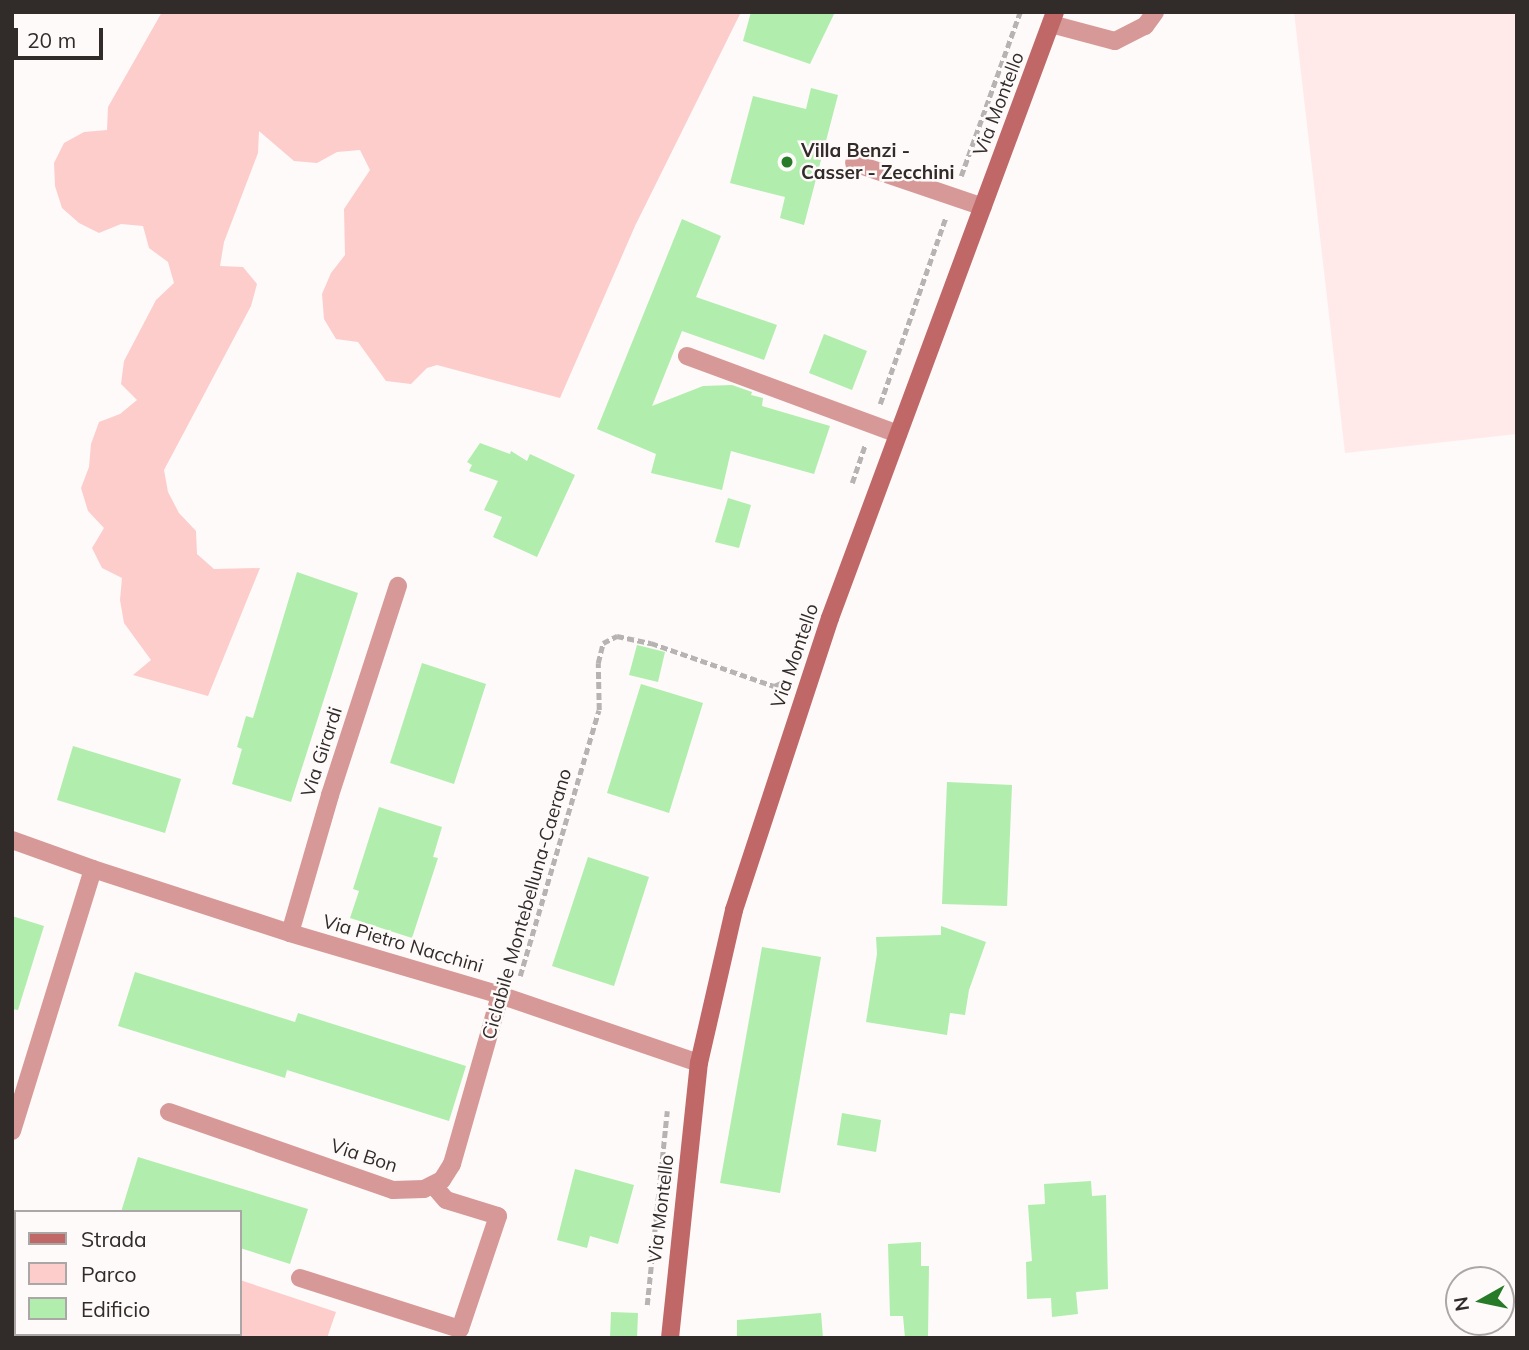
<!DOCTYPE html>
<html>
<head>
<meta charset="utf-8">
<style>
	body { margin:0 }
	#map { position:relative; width:1529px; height:1350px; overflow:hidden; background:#fdfaf9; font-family:Mulish,sans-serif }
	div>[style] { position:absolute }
	.built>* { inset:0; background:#ffeae9 }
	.green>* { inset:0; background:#fccdcb }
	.building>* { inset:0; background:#b1edad }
	.path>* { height:4.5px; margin-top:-2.25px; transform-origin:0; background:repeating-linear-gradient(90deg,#b7b3b2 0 7px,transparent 0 10.5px) }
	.service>* { height:18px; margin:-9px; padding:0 9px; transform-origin:9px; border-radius:9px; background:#d79997 }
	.minor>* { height:18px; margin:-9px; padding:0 9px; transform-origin:9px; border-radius:9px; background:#d79997 }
	.secondary>* { height:18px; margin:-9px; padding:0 9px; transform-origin:9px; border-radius:9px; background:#c06868 }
	.dots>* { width:19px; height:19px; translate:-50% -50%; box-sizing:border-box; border:4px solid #fdfaf9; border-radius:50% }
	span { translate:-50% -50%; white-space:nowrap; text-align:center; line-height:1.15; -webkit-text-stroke:5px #fdfaf9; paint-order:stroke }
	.street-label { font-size:19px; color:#312b2a }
	.poi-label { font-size:19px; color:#312b2a; font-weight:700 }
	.left { translate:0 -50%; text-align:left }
	.frame { position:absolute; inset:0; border:14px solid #312b2a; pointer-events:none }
	.legend { position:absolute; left:14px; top:1210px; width:228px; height:126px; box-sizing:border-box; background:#fdfaf9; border:2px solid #aba7a6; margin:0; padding:9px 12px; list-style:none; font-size:21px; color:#312b2a }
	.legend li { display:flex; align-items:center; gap:14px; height:35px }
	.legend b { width:35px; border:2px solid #aba7a6 }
	.north { position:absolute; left:1445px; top:1266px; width:70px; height:70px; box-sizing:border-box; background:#fdfaf9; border:2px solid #aba7a6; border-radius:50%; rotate:261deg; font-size:19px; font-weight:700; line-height:28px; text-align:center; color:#312b2a }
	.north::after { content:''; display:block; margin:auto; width:24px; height:32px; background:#277b28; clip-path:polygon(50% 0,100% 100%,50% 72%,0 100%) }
	.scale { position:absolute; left:14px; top:28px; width:89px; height:32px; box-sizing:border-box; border:4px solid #312b2a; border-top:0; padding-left:9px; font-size:21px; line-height:24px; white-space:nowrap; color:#312b2a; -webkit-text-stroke:5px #fdfaf9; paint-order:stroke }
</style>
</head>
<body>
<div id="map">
	<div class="built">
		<div style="clip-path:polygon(1294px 12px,1517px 12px,1517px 434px,1345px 453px)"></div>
	</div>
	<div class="green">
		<div style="clip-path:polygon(162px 12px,741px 12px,635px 226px,560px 398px,437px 365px,427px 368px,411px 384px,386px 381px,358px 342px,336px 339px,324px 319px,322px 294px,331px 273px,345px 255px,344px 209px,370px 170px,360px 150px,337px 152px,317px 163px,294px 161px,259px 131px,258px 153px,224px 242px,220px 266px,243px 267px,257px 284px,251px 306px,164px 470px,168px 492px,179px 513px,196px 531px,197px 554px,214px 569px,260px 568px,208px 696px,133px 675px,151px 660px,124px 623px,120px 600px,122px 578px,102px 568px,92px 548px,104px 528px,88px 511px,81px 488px,89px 467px,91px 444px,99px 422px,120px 414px,137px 400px,121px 384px,124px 361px,156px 300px,174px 283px,168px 262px,149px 248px,143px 226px,121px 224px,99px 233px,79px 223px,62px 208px,55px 186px,54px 163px,64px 143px,84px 132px,107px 130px,108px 107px)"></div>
		<div style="clip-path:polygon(240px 1280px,336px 1312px,327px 1338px,30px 1338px,31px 1334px,240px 1334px)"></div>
	</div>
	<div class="building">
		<div style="clip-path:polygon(751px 12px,835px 12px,810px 64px,743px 41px)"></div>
		<div style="clip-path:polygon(811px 88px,838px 95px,804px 225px,780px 218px,785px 197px,730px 183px,753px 96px,806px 109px)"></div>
		<div style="clip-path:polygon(682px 219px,721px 236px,696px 297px,777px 325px,764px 360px,682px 331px,652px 406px,703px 386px,732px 385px,752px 392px,751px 395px,763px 398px,762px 406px,830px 426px,814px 474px,731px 451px,722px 490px,651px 473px,656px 454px,597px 429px)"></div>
		<div style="clip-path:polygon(824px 334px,867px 351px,852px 390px,809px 373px)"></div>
		<div style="clip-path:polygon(480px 443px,510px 454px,511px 451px,527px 461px,530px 454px,575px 475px,537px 557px,493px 537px,502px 517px,484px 510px,498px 481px,469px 471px,472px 465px,467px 462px)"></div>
		<div style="clip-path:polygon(728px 498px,751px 505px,739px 548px,715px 542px)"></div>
		<div style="clip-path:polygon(297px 572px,358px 593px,291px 802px,232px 784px,242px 749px,237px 747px,246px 716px,253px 718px)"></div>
		<div style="clip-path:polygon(637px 645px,665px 652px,658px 682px,629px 675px)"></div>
		<div style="clip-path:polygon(422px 663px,486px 684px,454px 784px,390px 763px)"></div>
		<div style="clip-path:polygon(641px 684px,703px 703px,669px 813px,607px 793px)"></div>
		<div style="clip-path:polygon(73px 746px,181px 779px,165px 833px,57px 800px)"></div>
		<div style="clip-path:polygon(947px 782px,1012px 785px,1007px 906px,942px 904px)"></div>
		<div style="clip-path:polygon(379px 807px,442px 827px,433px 857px,438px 858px,412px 938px,350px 918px,359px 891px,353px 889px)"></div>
		<div style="clip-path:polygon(588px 857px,649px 877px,614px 986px,552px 966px)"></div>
		<div style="clip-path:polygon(12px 916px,44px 926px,18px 1010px,12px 1009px)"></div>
		<div style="clip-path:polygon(941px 926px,986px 942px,969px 990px,965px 1015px,950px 1013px,947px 1035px,866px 1022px,877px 954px,876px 937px,941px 935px)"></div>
		<div style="clip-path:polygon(762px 947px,821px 957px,780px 1193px,720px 1183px)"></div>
		<div style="clip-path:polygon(135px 972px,295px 1022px,298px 1013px,466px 1066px,449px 1121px,287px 1070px,285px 1078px,118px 1026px)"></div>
		<div style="clip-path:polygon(842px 1113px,881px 1120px,876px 1152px,837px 1145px)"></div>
		<div style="clip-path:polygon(138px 1157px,308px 1209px,290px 1264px,240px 1248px,240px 1212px,121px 1212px)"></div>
		<div style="clip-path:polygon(575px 1169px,634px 1185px,618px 1244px,590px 1236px,587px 1248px,557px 1240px)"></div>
		<div style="clip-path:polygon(1091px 1181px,1092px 1196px,1106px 1195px,1108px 1289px,1076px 1292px,1078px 1314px,1052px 1317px,1051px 1298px,1027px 1299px,1026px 1262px,1032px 1261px,1028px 1205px,1045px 1204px,1044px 1184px)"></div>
		<div style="clip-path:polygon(921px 1242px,921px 1266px,929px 1266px,928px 1338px,905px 1338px,903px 1316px,890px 1316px,888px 1244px)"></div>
		<div style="clip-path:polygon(611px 1312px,638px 1313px,637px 1338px,610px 1338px)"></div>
		<div style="clip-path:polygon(821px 1313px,823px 1338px,737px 1338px,737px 1320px)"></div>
	</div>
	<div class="path">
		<div style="left:961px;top:176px;width:174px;rotate:-70.2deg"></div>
		<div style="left:880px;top:404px;width:198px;rotate:-70.6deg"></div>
		<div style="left:852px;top:483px;width:40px;rotate:-71.1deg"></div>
		<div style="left:520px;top:976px;width:277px;rotate:-73.5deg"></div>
		<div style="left:599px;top:710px;width:47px;rotate:-91.2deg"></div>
		<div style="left:598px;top:663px;width:21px;rotate:-76deg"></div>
		<div style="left:603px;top:643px;width:16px;rotate:-27deg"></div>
		<div style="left:617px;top:636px;width:35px;rotate:12deg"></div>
		<div style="left:651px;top:643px;width:130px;rotate:19.3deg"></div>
		<div style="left:774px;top:686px;width:10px;rotate:-24deg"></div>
		<div style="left:647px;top:1305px;width:195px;rotate:-84.1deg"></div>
	</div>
	<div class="service">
		<div style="left:1051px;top:24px;width:66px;rotate:14.9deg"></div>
		<div style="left:1115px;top:41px;width:34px;rotate:-27deg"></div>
		<div style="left:1145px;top:26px;width:17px;rotate:-54deg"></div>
		<div style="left:854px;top:163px;width:136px;rotate:18.8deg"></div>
		<div style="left:687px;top:356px;width:225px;rotate:20.3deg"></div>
		<div style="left:300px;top:1278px;width:168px;rotate:17.7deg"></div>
		<div style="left:460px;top:1329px;width:119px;rotate:-71.4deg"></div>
		<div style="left:498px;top:1216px;width:54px;rotate:-162.9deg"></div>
		<div style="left:446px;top:1200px;width:20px;rotate:-131deg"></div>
	</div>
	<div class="minor">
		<div style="left:12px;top:840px;width:86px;rotate:19.7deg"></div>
		<div style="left:93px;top:869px;width:207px;rotate:18deg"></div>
		<div style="left:290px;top:933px;width:219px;rotate:16.4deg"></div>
		<div style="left:500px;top:995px;width:210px;rotate:18.9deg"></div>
		<div style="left:290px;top:933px;width:144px;rotate:-73.8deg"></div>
		<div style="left:330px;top:795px;width:220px;rotate:-72deg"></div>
		<div style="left:169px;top:1112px;width:237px;rotate:19.2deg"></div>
		<div style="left:393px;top:1190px;width:31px;rotate:-2deg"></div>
		<div style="left:424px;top:1189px;width:20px;rotate:-27deg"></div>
		<div style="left:442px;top:1180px;width:19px;rotate:-58deg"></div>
		<div style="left:452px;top:1164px;width:176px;rotate:-74.1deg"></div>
		<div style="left:12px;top:1131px;width:274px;rotate:-72.8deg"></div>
	</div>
	<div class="secondary">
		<div style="left:670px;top:1338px;width:277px;rotate:-84deg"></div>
		<div style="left:699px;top:1063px;width:157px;rotate:-77.1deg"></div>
		<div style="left:734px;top:910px;width:307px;rotate:-71.8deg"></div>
		<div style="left:830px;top:618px;width:646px;rotate:-69.63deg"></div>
	</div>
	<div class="dots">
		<div style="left:787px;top:162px;background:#277b28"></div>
	</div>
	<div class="street-label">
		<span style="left:999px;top:104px;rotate:-69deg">Via Montello</span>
		<span style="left:795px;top:656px;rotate:-71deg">Via Montello</span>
		<span style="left:322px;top:752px;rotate:-72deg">Via Girardi</span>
		<span style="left:527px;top:904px;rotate:-74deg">Ciclabile Montebelluna-Caerano</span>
		<span style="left:403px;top:944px;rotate:16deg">Via Pietro Nacchini</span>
		<span style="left:364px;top:1156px;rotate:18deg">Via Bon</span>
		<span style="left:661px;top:1209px;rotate:-83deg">Via Montello</span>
	</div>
	<div class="poi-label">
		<span class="left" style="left:801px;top:162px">Villa Benzi -<br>Casser - Zecchini</span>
	</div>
	<div class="frame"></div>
	<ul class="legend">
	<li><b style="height:9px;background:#c06868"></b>Strada</li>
	<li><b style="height:19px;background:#fccdcb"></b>Parco</li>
	<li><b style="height:19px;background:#b1edad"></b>Edificio</li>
	</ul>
	<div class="north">N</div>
	<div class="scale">20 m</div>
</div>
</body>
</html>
